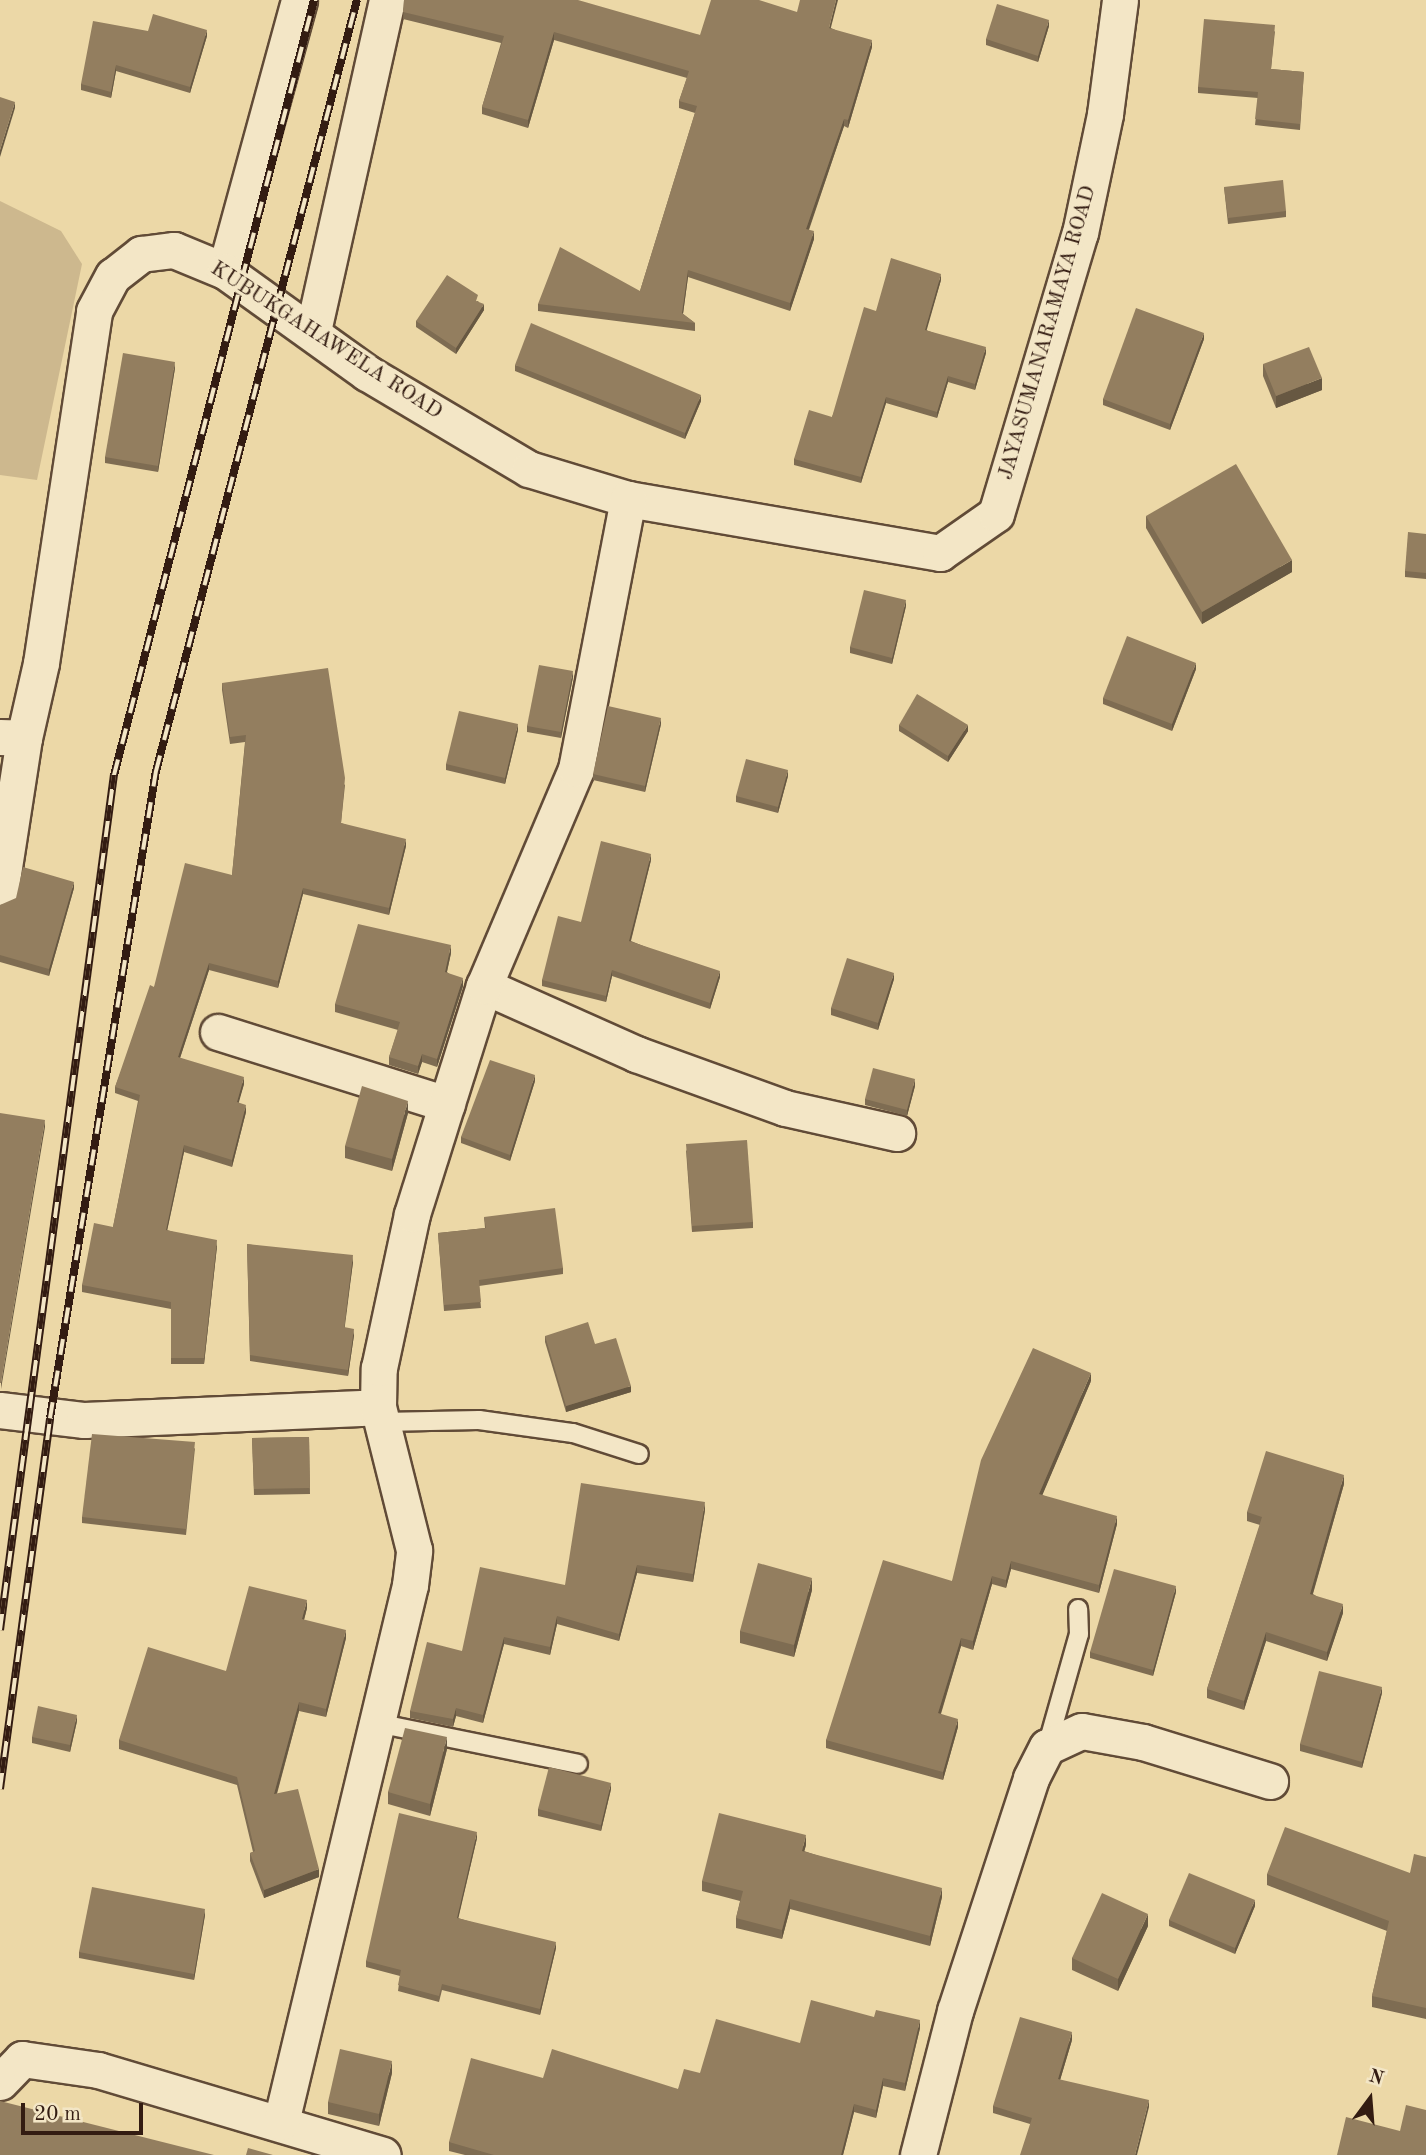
<!DOCTYPE html>
<html>
<head>
<meta charset="utf-8">
<style>
	body { margin:0 }
	#map { position:relative; width:1426px; height:2155px; overflow:hidden; background:#ecd8a7; font-family:"Old Standard TT",serif }
	div>[style] { position:absolute }
	.green>* { inset:0; background:#cdb88e }
	.roads { filter:drop-shadow(2px 0 #614b37) drop-shadow(-2px 0 #614b37) drop-shadow(0 2px #614b37) drop-shadow(0 -2px #614b37) }
	.lane>* { height:18px; margin:-9px; padding:0 9px; transform-origin:9px; border-radius:9px; background:#f3e6c6 }
	.street>* { height:35px; margin:-17.5px; padding:0 17.5px; transform-origin:17.5px; border-radius:17.5px; background:#f3e6c6 }
	.rail>* { height:8px; margin-top:-4px; transform-origin:0; background:repeating-linear-gradient(90deg,#f3e6c6 0 16px,#331c12 0 32px); box-sizing:border-box; border-block:2px solid #331c12 }
	.wall>* { inset:0; background:#7e6c52 }
	.shaded-wall>* { inset:0; background:#675842 }
	.building>* { inset:0; background:#937e5f }
	span { translate:-50% -50%; white-space:nowrap; text-align:center; line-height:1.15; -webkit-text-stroke:7px #f3e6c6; paint-order:stroke }
	.street-label { font-size:21px; color:#331c12 }
	.north { position:absolute; left:1335px; top:2064px; width:70px; height:70px; -webkit-text-stroke:5px #f3e6c6; paint-order:stroke; rotate:16deg; font-size:19px; font-weight:700; line-height:28px; text-align:center; color:#331c12 }
	.north::after { content:''; display:block; margin:auto; width:24px; height:32px; background:#331c12; clip-path:polygon(50% 0,100% 100%,50% 72%,0 100%) }
	.scale { position:absolute; left:21px; top:2103px; width:122px; height:32px; box-sizing:border-box; border:4px solid #331c12; border-top:0; padding-left:9px; font-size:21px; line-height:24px; white-space:nowrap; color:#331c12; -webkit-text-stroke:5px #f3e6c6; paint-order:stroke }
</style>
</head>
<body>
<div id="map">
	<div class="green">
		<div style="clip-path:polygon(0 201px,61px 231px,82px 264px,37px 480px,0 475px)"></div>
	</div>
	<div class="roads">
		<div class="lane">
			<div style="left:382px;top:1422px;width:97px;rotate:-1.2deg"></div>
			<div style="left:479px;top:1420px;width:95px;rotate:7.9deg"></div>
			<div style="left:573px;top:1433px;width:69px;rotate:17.7deg"></div>
			<div style="left:377px;top:1723px;width:205px;rotate:11.5deg"></div>
			<div style="left:1047px;top:1747px;width:117px;rotate:-74.2deg"></div>
			<div style="left:1079px;top:1634px;width:25px;rotate:-92deg"></div>
		</div>
		<div class="street">
			<div style="left:225px;top:271px;width:281px;rotate:-74.7deg"></div>
			<div style="left:313px;top:331px;width:339px;rotate:-77.4deg"></div>
			<div style="left:0;top:737px;width:24px;rotate:2deg"></div>
			<div style="left:24px;top:738px;width:77px;rotate:-77.2deg"></div>
			<div style="left:41px;top:663px;width:356px;rotate:-81.4deg"></div>
			<div style="left:94px;top:311px;width:40px;rotate:-62deg"></div>
			<div style="left:113px;top:276px;width:36px;rotate:-38deg"></div>
			<div style="left:141px;top:254px;width:33px;rotate:-7deg"></div>
			<div style="left:174px;top:250px;width:55px;rotate:22.4deg"></div>
			<div style="left:225px;top:271px;width:175px;rotate:35.7deg"></div>
			<div style="left:367px;top:373px;width:188px;rotate:30.7deg"></div>
			<div style="left:529px;top:469px;width:103px;rotate:16.9deg"></div>
			<div style="left:628px;top:499px;width:317px;rotate:9.8deg"></div>
			<div style="left:940px;top:553px;width:68px;rotate:-34.9deg"></div>
			<div style="left:996px;top:514px;width:293px;rotate:-73.4deg"></div>
			<div style="left:1080px;top:233px;width:122px;rotate:-78.1deg"></div>
			<div style="left:1105px;top:114px;width:115px;rotate:-82.5deg"></div>
			<div style="left:0;top:893px;width:157px;rotate:-81.2deg"></div>
			<div style="left:484px;top:986px;width:167px;rotate:24.1deg"></div>
			<div style="left:636px;top:1054px;width:158px;rotate:19.9deg"></div>
			<div style="left:785px;top:1108px;width:115px;rotate:12.6deg"></div>
			<div style="left:218px;top:1032px;width:240px;rotate:17.5deg"></div>
			<div style="left:0;top:1410px;width:85px;rotate:6.8deg"></div>
			<div style="left:84px;top:1420px;width:294px;rotate:-2.5deg"></div>
			<div style="left:0;top:2082px;width:32px;rotate:-46deg"></div>
			<div style="left:22px;top:2059px;width:77px;rotate:8.2deg"></div>
			<div style="left:98px;top:2070px;width:297px;rotate:16.6deg"></div>
			<div style="left:281px;top:2122px;width:552px;rotate:-76.49deg"></div>
			<div style="left:410px;top:1585px;width:35px;rotate:-83deg"></div>
			<div style="left:414px;top:1550px;width:147px;rotate:-104.1deg"></div>
			<div style="left:378px;top:1407px;width:39px;rotate:-89deg"></div>
			<div style="left:379px;top:1368px;width:157px;rotate:-77.9deg"></div>
			<div style="left:412px;top:1214px;width:239px;rotate:-72.5deg"></div>
			<div style="left:484px;top:986px;width:236px;rotate:-67deg"></div>
			<div style="left:576px;top:769px;width:275px;rotate:-79.1deg"></div>
			<div style="left:918px;top:2155px;width:149px;rotate:-75.6deg"></div>
			<div style="left:955px;top:2011px;width:245px;rotate:-71.9deg"></div>
			<div style="left:1031px;top:1778px;width:35px;rotate:-63deg"></div>
			<div style="left:1047px;top:1747px;width:38px;rotate:-25deg"></div>
			<div style="left:1082px;top:1731px;width:62px;rotate:10.2deg"></div>
			<div style="left:1143px;top:1742px;width:133px;rotate:17.1deg"></div>
		</div>
	</div>
	<div class="rail">
		<div style="left:0;top:1630px;width:863px;rotate:-82.41deg"></div>
		<div style="left:114px;top:775px;width:800px;rotate:-75.53deg"></div>
		<div style="left:0;top:1789px;width:374px;rotate:-82.3deg"></div>
		<div style="left:50px;top:1418px;width:656px;rotate:-80.7deg"></div>
		<div style="left:156px;top:771px;width:797px;rotate:-75.39deg"></div>
	</div>
	<div class="wall">
		<div style="clip-path:polygon(404px 0,700px 35px,831px 28px,872px 47px,848px 128px,844px 126px,809px 230px,814px 239px,790px 311px,688px 277px,683px 314px,695px 323px,695px 331px,538px 311px,538px 304px,640px 291px,695px 113px,679px 108px,679px 101px,687px 78px,554px 40px,528px 128px,482px 114px,482px 107px,501px 43px,403px 19px)"></div>
		<div style="clip-path:polygon(1049px 26px,1038px 62px,986px 45px,986px 39px)"></div>
		<div style="clip-path:polygon(148px 31px,207px 36px,190px 93px,116px 71px,111px 98px,81px 90px,81px 84px)"></div>
		<div style="clip-path:polygon(1275px 31px,1271px 69px,1304px 72px,1300px 130px,1255px 125px,1258px 98px,1198px 93px,1198px 87px)"></div>
		<div style="clip-path:polygon(1224px 187px,1286px 211px,1286px 217px,1228px 224px)"></div>
		<div style="clip-path:polygon(941px 280px,926px 330px,986px 353px,975px 390px,948px 382px,937px 418px,886px 403px,861px 483px,794px 465px,794px 459px,832px 417px,876px 311px)"></div>
		<div style="clip-path:polygon(478px 301px,484px 310px,456px 354px,416px 327px,416px 321px)"></div>
		<div style="clip-path:polygon(1204px 339px,1170px 430px,1103px 405px,1103px 399px)"></div>
		<div style="clip-path:polygon(1263px 364px,1322px 390px,1276px 408px,1263px 376px)"></div>
		<div style="clip-path:polygon(515px 365px,701px 401px,685px 439px,515px 371px)"></div>
		<div style="clip-path:polygon(175px 368px,158px 472px,105px 463px,105px 457px)"></div>
		<div style="clip-path:polygon(1146px 516px,1292px 572px,1202px 624px,1146px 528px)"></div>
		<div style="clip-path:polygon(1426px 534px,1426px 579px,1405px 577px,1405px 571px)"></div>
		<div style="clip-path:polygon(906px 606px,892px 664px,850px 653px,850px 647px)"></div>
		<div style="clip-path:polygon(1196px 669px,1172px 731px,1103px 704px,1103px 698px)"></div>
		<div style="clip-path:polygon(573px 677px,561px 738px,527px 732px,527px 726px)"></div>
		<div style="clip-path:polygon(222px 683px,345px 785px,341px 823px,406px 846px,389px 915px,303px 894px,278px 988px,209px 970px,180px 1058px,244px 1084px,238px 1103px,246px 1112px,232px 1167px,184px 1152px,167px 1230px,217px 1246px,204px 1364px,171px 1364px,171px 1309px,82px 1292px,82px 1285px,113px 1227px,138px 1101px,115px 1093px,115px 1087px,154px 987px,232px 875px,245px 742px,230px 744px,222px 690px)"></div>
		<div style="clip-path:polygon(661px 724px,645px 792px,593px 780px,593px 774px)"></div>
		<div style="clip-path:polygon(899px 725px,968px 731px,948px 762px,899px 731px)"></div>
		<div style="clip-path:polygon(518px 730px,505px 784px,446px 770px,446px 764px)"></div>
		<div style="clip-path:polygon(788px 776px,778px 813px,736px 802px,736px 796px)"></div>
		<div style="clip-path:polygon(651px 860px,631px 941px,720px 977px,710px 1009px,612px 976px,606px 1002px,542px 986px,542px 980px,581px 922px)"></div>
		<div style="clip-path:polygon(74px 888px,49px 976px,0 962px,0 905px)"></div>
		<div style="clip-path:polygon(451px 953px,447px 972px,463px 986px,437px 1067px,422px 1062px,418px 1074px,389px 1065px,389px 1057px,398px 1030px,335px 1012px,335px 1004px)"></div>
		<div style="clip-path:polygon(894px 979px,878px 1030px,831px 1015px,831px 1008px)"></div>
		<div style="clip-path:polygon(535px 1081px,510px 1161px,461px 1143px,461px 1137px)"></div>
		<div style="clip-path:polygon(915px 1086px,907px 1116px,865px 1105px,865px 1099px)"></div>
		<div style="clip-path:polygon(408px 1113px,392px 1171px,345px 1158px,345px 1146px)"></div>
		<div style="clip-path:polygon(686px 1150px,753px 1222px,753px 1228px,692px 1232px)"></div>
		<div style="clip-path:polygon(484px 1217px,563px 1268px,563px 1274px,479px 1286px,481px 1308px,444px 1311px,438px 1233px,485px 1228px)"></div>
		<div style="clip-path:polygon(247px 1244px,353px 1262px,344px 1327px,354px 1335px,348px 1376px,250px 1361px)"></div>
		<div style="clip-path:polygon(545px 1336px,595px 1344px,631px 1392px,566px 1412px,545px 1342px)"></div>
		<div style="clip-path:polygon(1091px 1381px,1042px 1495px,1117px 1524px,1099px 1593px,1011px 1569px,1006px 1588px,992px 1584px,973px 1650px,961px 1646px,941px 1714px,958px 1727px,943px 1780px,826px 1748px,826px 1740px,952px 1581px)"></div>
		<div style="clip-path:polygon(309px 1437px,310px 1494px,254px 1495px,252px 1438px)"></div>
		<div style="clip-path:polygon(195px 1448px,186px 1535px,82px 1523px,82px 1517px)"></div>
		<div style="clip-path:polygon(1344px 1484px,1313px 1594px,1343px 1613px,1327px 1661px,1266px 1641px,1244px 1710px,1207px 1698px,1207px 1689px,1260px 1525px,1247px 1521px,1247px 1512px)"></div>
		<div style="clip-path:polygon(705px 1510px,693px 1582px,637px 1573px,619px 1641px,557px 1624px,550px 1655px,504px 1644px,483px 1723px,456px 1716px,453px 1727px,410px 1718px,410px 1711px,462px 1651px,565px 1585px)"></div>
		<div style="clip-path:polygon(812px 1590px,794px 1657px,740px 1643px,740px 1631px)"></div>
		<div style="clip-path:polygon(1176px 1592px,1153px 1676px,1090px 1658px,1090px 1652px)"></div>
		<div style="clip-path:polygon(307px 1608px,304px 1620px,346px 1638px,326px 1717px,299px 1711px,277px 1794px,319px 1877px,264px 1898px,250px 1861px,250px 1853px,253px 1852px,237px 1785px,119px 1749px,119px 1740px,226px 1671px)"></div>
		<div style="clip-path:polygon(1382px 1693px,1362px 1768px,1300px 1751px,1300px 1744px)"></div>
		<div style="clip-path:polygon(77px 1721px,70px 1752px,32px 1743px,32px 1737px)"></div>
		<div style="clip-path:polygon(447px 1749px,430px 1816px,388px 1804px,388px 1792px)"></div>
		<div style="clip-path:polygon(611px 1789px,601px 1831px,538px 1816px,538px 1809px)"></div>
		<div style="clip-path:polygon(477px 1838px,458px 1918px,556px 1948px,540px 2015px,442px 1990px,439px 2002px,398px 1991px,400px 1976px,366px 1967px,366px 1961px)"></div>
		<div style="clip-path:polygon(806px 1845px,804px 1851px,942px 1897px,930px 1946px,790px 1909px,782px 1939px,736px 1928px,736px 1918px,740px 1901px,702px 1891px,702px 1881px)"></div>
		<div style="clip-path:polygon(1426px 1857px,1426px 2019px,1372px 2007px,1372px 1996px,1387px 1931px,1267px 1885px,1267px 1874px,1410px 1873px)"></div>
		<div style="clip-path:polygon(1255px 1906px,1235px 1954px,1169px 1926px,1169px 1920px)"></div>
		<div style="clip-path:polygon(205px 1915px,194px 1980px,79px 1958px,79px 1952px)"></div>
		<div style="clip-path:polygon(1148px 1926px,1118px 1991px,1072px 1970px,1072px 1958px)"></div>
		<div style="clip-path:polygon(920px 2028px,905px 2091px,883px 2086px,876px 2118px,854px 2112px,843px 2155px,465px 2155px,449px 2151px,449px 2142px,543px 2078px,678px 2089px,700px 2073px,800px 2043px)"></div>
		<div style="clip-path:polygon(1072px 2040px,1060px 2080px,1149px 2107px,1030px 2124px,993px 2113px,993px 2106px)"></div>
		<div style="clip-path:polygon(392px 2073px,379px 2126px,328px 2114px,328px 2102px)"></div>
	</div>
	<div class="shaded-wall">
		<div style="clip-path:polygon(836px 0,838px 0,829px 35px,829px 28px)"></div>
		<div style="clip-path:polygon(1049px 20px,1049px 26px,1038px 62px,1038px 56px)"></div>
		<div style="clip-path:polygon(207px 30px,207px 36px,190px 93px,190px 87px)"></div>
		<div style="clip-path:polygon(554px 32px,554px 40px,528px 128px,528px 120px)"></div>
		<div style="clip-path:polygon(872px 40px,872px 47px,848px 128px,848px 120px)"></div>
		<div style="clip-path:polygon(116px 65px,116px 71px,111px 98px,111px 92px)"></div>
		<div style="clip-path:polygon(15px 102px,15px 108px,0 157px,0 150px)"></div>
		<div style="clip-path:polygon(844px 119px,844px 126px,806px 237px,806px 229px)"></div>
		<div style="clip-path:polygon(814px 231px,814px 239px,790px 311px,790px 303px)"></div>
		<div style="clip-path:polygon(688px 270px,688px 277px,682px 321px,682px 313px)"></div>
		<div style="clip-path:polygon(941px 274px,941px 280px,925px 336px,925px 330px)"></div>
		<div style="clip-path:polygon(484px 304px,484px 310px,456px 354px,456px 348px)"></div>
		<div style="clip-path:polygon(1204px 333px,1204px 339px,1170px 430px,1170px 424px)"></div>
		<div style="clip-path:polygon(986px 347px,986px 353px,975px 390px,975px 384px)"></div>
		<div style="clip-path:polygon(175px 362px,175px 368px,158px 472px,158px 466px)"></div>
		<div style="clip-path:polygon(948px 376px,948px 382px,937px 418px,937px 412px)"></div>
		<div style="clip-path:polygon(1322px 378px,1322px 390px,1276px 408px,1276px 396px)"></div>
		<div style="clip-path:polygon(701px 395px,701px 401px,685px 439px,685px 433px)"></div>
		<div style="clip-path:polygon(886px 397px,886px 403px,861px 483px,861px 477px)"></div>
		<div style="clip-path:polygon(1292px 560px,1292px 572px,1202px 624px,1202px 612px)"></div>
		<div style="clip-path:polygon(906px 600px,906px 606px,892px 664px,892px 658px)"></div>
		<div style="clip-path:polygon(1196px 663px,1196px 669px,1172px 731px,1172px 724px)"></div>
		<div style="clip-path:polygon(573px 671px,573px 677px,561px 738px,561px 732px)"></div>
		<div style="clip-path:polygon(661px 718px,661px 724px,645px 792px,645px 786px)"></div>
		<div style="clip-path:polygon(518px 724px,518px 730px,505px 784px,505px 778px)"></div>
		<div style="clip-path:polygon(968px 725px,968px 731px,948px 762px,948px 756px)"></div>
		<div style="clip-path:polygon(788px 770px,788px 776px,778px 813px,778px 807px)"></div>
		<div style="clip-path:polygon(406px 839px,406px 846px,389px 915px,389px 908px)"></div>
		<div style="clip-path:polygon(651px 854px,651px 860px,629px 947px,629px 941px)"></div>
		<div style="clip-path:polygon(74px 882px,74px 888px,49px 976px,49px 969px)"></div>
		<div style="clip-path:polygon(303px 888px,303px 894px,278px 988px,278px 981px)"></div>
		<div style="clip-path:polygon(451px 945px,451px 953px,445px 980px,445px 972px)"></div>
		<div style="clip-path:polygon(209px 963px,209px 970px,178px 1064px,178px 1057px)"></div>
		<div style="clip-path:polygon(612px 970px,612px 976px,606px 1002px,606px 996px)"></div>
		<div style="clip-path:polygon(720px 971px,720px 977px,710px 1009px,710px 1003px)"></div>
		<div style="clip-path:polygon(894px 973px,894px 979px,878px 1030px,878px 1023px)"></div>
		<div style="clip-path:polygon(463px 978px,463px 986px,437px 1067px,437px 1059px)"></div>
		<div style="clip-path:polygon(422px 1054px,422px 1062px,418px 1074px,418px 1066px)"></div>
		<div style="clip-path:polygon(535px 1075px,535px 1081px,510px 1161px,510px 1155px)"></div>
		<div style="clip-path:polygon(244px 1077px,244px 1084px,237px 1109px,237px 1102px)"></div>
		<div style="clip-path:polygon(915px 1079px,915px 1086px,907px 1116px,907px 1110px)"></div>
		<div style="clip-path:polygon(408px 1101px,408px 1113px,392px 1171px,392px 1159px)"></div>
		<div style="clip-path:polygon(246px 1105px,246px 1112px,232px 1167px,232px 1160px)"></div>
		<div style="clip-path:polygon(45px 1120px,45px 1127px,1px 1389px,1px 1383px)"></div>
		<div style="clip-path:polygon(184px 1145px,184px 1152px,166px 1236px,166px 1230px)"></div>
		<div style="clip-path:polygon(217px 1240px,217px 1246px,204px 1364px,204px 1358px)"></div>
		<div style="clip-path:polygon(353px 1255px,353px 1262px,344px 1333px,344px 1327px)"></div>
		<div style="clip-path:polygon(354px 1329px,354px 1335px,348px 1376px,348px 1370px)"></div>
		<div style="clip-path:polygon(1091px 1373px,1091px 1381px,1039px 1503px,1039px 1494px)"></div>
		<div style="clip-path:polygon(631px 1386px,631px 1392px,566px 1412px,566px 1406px)"></div>
		<div style="clip-path:polygon(1344px 1475px,1344px 1484px,1310px 1603px,1310px 1594px)"></div>
		<div style="clip-path:polygon(705px 1502px,705px 1510px,693px 1582px,693px 1574px)"></div>
		<div style="clip-path:polygon(1117px 1516px,1117px 1524px,1099px 1593px,1099px 1585px)"></div>
		<div style="clip-path:polygon(1011px 1561px,1011px 1569px,1006px 1588px,1006px 1580px)"></div>
		<div style="clip-path:polygon(637px 1565px,637px 1573px,619px 1641px,619px 1634px)"></div>
		<div style="clip-path:polygon(992px 1576px,992px 1584px,973px 1650px,973px 1641px)"></div>
		<div style="clip-path:polygon(812px 1578px,812px 1590px,794px 1657px,794px 1645px)"></div>
		<div style="clip-path:polygon(1176px 1586px,1176px 1592px,1153px 1676px,1153px 1670px)"></div>
		<div style="clip-path:polygon(307px 1600px,307px 1608px,302px 1627px,302px 1619px)"></div>
		<div style="clip-path:polygon(1343px 1604px,1343px 1613px,1327px 1661px,1327px 1652px)"></div>
		<div style="clip-path:polygon(557px 1616px,557px 1624px,550px 1655px,550px 1647px)"></div>
		<div style="clip-path:polygon(346px 1630px,346px 1638px,326px 1717px,326px 1709px)"></div>
		<div style="clip-path:polygon(1266px 1632px,1266px 1641px,1244px 1710px,1244px 1701px)"></div>
		<div style="clip-path:polygon(504px 1637px,504px 1644px,483px 1723px,483px 1715px)"></div>
		<div style="clip-path:polygon(961px 1638px,961px 1646px,938px 1722px,938px 1713px)"></div>
		<div style="clip-path:polygon(1382px 1687px,1382px 1693px,1362px 1768px,1362px 1762px)"></div>
		<div style="clip-path:polygon(299px 1702px,299px 1711px,274px 1803px,274px 1794px)"></div>
		<div style="clip-path:polygon(456px 1708px,456px 1716px,453px 1727px,453px 1719px)"></div>
		<div style="clip-path:polygon(77px 1715px,77px 1721px,70px 1752px,70px 1745px)"></div>
		<div style="clip-path:polygon(958px 1719px,958px 1727px,943px 1780px,943px 1772px)"></div>
		<div style="clip-path:polygon(447px 1737px,447px 1749px,430px 1816px,430px 1804px)"></div>
		<div style="clip-path:polygon(611px 1783px,611px 1789px,601px 1831px,601px 1825px)"></div>
		<div style="clip-path:polygon(477px 1832px,477px 1838px,457px 1924px,457px 1918px)"></div>
		<div style="clip-path:polygon(806px 1835px,806px 1845px,802px 1860px,802px 1851px)"></div>
		<div style="clip-path:polygon(319px 1869px,319px 1877px,264px 1898px,264px 1890px)"></div>
		<div style="clip-path:polygon(942px 1888px,942px 1897px,930px 1946px,930px 1936px)"></div>
		<div style="clip-path:polygon(790px 1899px,790px 1909px,782px 1939px,782px 1930px)"></div>
		<div style="clip-path:polygon(1255px 1900px,1255px 1906px,1235px 1954px,1235px 1948px)"></div>
		<div style="clip-path:polygon(205px 1909px,205px 1915px,194px 1980px,194px 1974px)"></div>
		<div style="clip-path:polygon(1148px 1914px,1148px 1926px,1118px 1991px,1118px 1979px)"></div>
		<div style="clip-path:polygon(556px 1942px,556px 1948px,540px 2015px,540px 2009px)"></div>
		<div style="clip-path:polygon(920px 2020px,920px 2028px,905px 2091px,905px 2083px)"></div>
		<div style="clip-path:polygon(1072px 2032px,1072px 2040px,1058px 2087px,1058px 2079px)"></div>
		<div style="clip-path:polygon(392px 2061px,392px 2073px,379px 2126px,379px 2114px)"></div>
		<div style="clip-path:polygon(883px 2078px,883px 2086px,876px 2118px,876px 2110px)"></div>
		<div style="clip-path:polygon(1149px 2100px,1149px 2107px,1137px 2155px,1135px 2155px)"></div>
		<div style="clip-path:polygon(854px 2104px,854px 2112px,843px 2155px,841px 2155px)"></div>
	</div>
	<div class="building">
		<div style="clip-path:polygon(404px 0,578px 0,700px 35px,711px 0,759px 0,797px 12px,800px 0,836px 0,829px 28px,872px 40px,848px 120px,844px 119px,806px 229px,814px 231px,790px 303px,688px 270px,682px 313px,695px 323px,538px 304px,560px 247px,640px 291px,697px 106px,679px 101px,689px 71px,554px 32px,528px 120px,482px 107px,504px 36px,403px 12px)"></div>
		<div style="clip-path:polygon(997px 4px,1049px 20px,1038px 56px,986px 39px)"></div>
		<div style="clip-path:polygon(153px 14px,207px 30px,190px 87px,116px 65px,111px 92px,81px 84px,93px 21px,148px 31px)"></div>
		<div style="clip-path:polygon(1204px 19px,1275px 25px,1271px 69px,1304px 72px,1300px 124px,1255px 119px,1258px 92px,1198px 87px)"></div>
		<div style="clip-path:polygon(0 97px,15px 102px,0 150px)"></div>
		<div style="clip-path:polygon(1283px 180px,1286px 211px,1228px 218px,1224px 187px)"></div>
		<div style="clip-path:polygon(891px 258px,941px 274px,925px 330px,986px 347px,975px 384px,948px 376px,937px 412px,886px 397px,861px 477px,794px 459px,809px 410px,832px 417px,864px 307px,876px 311px)"></div>
		<div style="clip-path:polygon(447px 275px,478px 295px,476px 301px,484px 304px,456px 348px,416px 321px)"></div>
		<div style="clip-path:polygon(1136px 308px,1204px 333px,1170px 424px,1103px 399px)"></div>
		<div style="clip-path:polygon(531px 323px,701px 395px,685px 433px,515px 365px)"></div>
		<div style="clip-path:polygon(1309px 347px,1322px 378px,1276px 396px,1263px 364px)"></div>
		<div style="clip-path:polygon(123px 353px,175px 362px,158px 466px,105px 457px)"></div>
		<div style="clip-path:polygon(1236px 464px,1292px 560px,1202px 612px,1146px 516px)"></div>
		<div style="clip-path:polygon(1408px 532px,1426px 534px,1426px 573px,1405px 571px)"></div>
		<div style="clip-path:polygon(864px 590px,906px 600px,892px 658px,850px 647px)"></div>
		<div style="clip-path:polygon(1127px 636px,1196px 663px,1172px 724px,1103px 698px)"></div>
		<div style="clip-path:polygon(539px 665px,573px 671px,561px 732px,527px 726px)"></div>
		<div style="clip-path:polygon(328px 668px,345px 778px,341px 823px,406px 839px,389px 908px,303px 888px,278px 981px,209px 963px,178px 1057px,244px 1077px,237px 1102px,246px 1105px,232px 1160px,184px 1145px,166px 1230px,217px 1240px,204px 1358px,171px 1358px,171px 1302px,82px 1285px,94px 1223px,113px 1227px,140px 1095px,115px 1087px,150px 985px,154px 987px,185px 863px,232px 875px,246px 735px,230px 737px,222px 683px)"></div>
		<div style="clip-path:polygon(917px 694px,968px 725px,948px 756px,899px 725px)"></div>
		<div style="clip-path:polygon(608px 706px,661px 718px,645px 786px,593px 774px)"></div>
		<div style="clip-path:polygon(459px 711px,518px 724px,505px 778px,446px 764px)"></div>
		<div style="clip-path:polygon(746px 759px,788px 770px,778px 807px,736px 796px)"></div>
		<div style="clip-path:polygon(601px 841px,651px 854px,629px 941px,720px 971px,710px 1003px,612px 970px,606px 996px,542px 980px,558px 916px,581px 922px)"></div>
		<div style="clip-path:polygon(23px 867px,74px 882px,49px 969px,0 955px,0 905px,16px 898px)"></div>
		<div style="clip-path:polygon(358px 924px,451px 945px,445px 972px,463px 978px,437px 1059px,422px 1054px,418px 1066px,389px 1057px,400px 1022px,335px 1004px)"></div>
		<div style="clip-path:polygon(847px 958px,894px 973px,878px 1023px,831px 1008px)"></div>
		<div style="clip-path:polygon(490px 1060px,535px 1075px,510px 1155px,461px 1137px)"></div>
		<div style="clip-path:polygon(873px 1068px,915px 1079px,907px 1110px,865px 1099px)"></div>
		<div style="clip-path:polygon(362px 1086px,408px 1101px,392px 1159px,345px 1146px)"></div>
		<div style="clip-path:polygon(0 1113px,45px 1120px,1px 1383px,0 1383px)"></div>
		<div style="clip-path:polygon(747px 1140px,753px 1222px,692px 1226px,686px 1144px)"></div>
		<div style="clip-path:polygon(555px 1208px,563px 1268px,479px 1280px,481px 1302px,444px 1305px,438px 1233px,486px 1228px,484px 1217px)"></div>
		<div style="clip-path:polygon(247px 1244px,353px 1255px,344px 1327px,354px 1329px,348px 1370px,250px 1355px)"></div>
		<div style="clip-path:polygon(588px 1322px,595px 1344px,616px 1338px,631px 1386px,566px 1406px,545px 1336px)"></div>
		<div style="clip-path:polygon(1033px 1348px,1091px 1373px,1039px 1494px,1117px 1516px,1099px 1585px,1011px 1561px,1006px 1580px,992px 1576px,973px 1641px,961px 1638px,938px 1713px,958px 1719px,943px 1772px,826px 1740px,883px 1560px,952px 1581px,981px 1460px)"></div>
		<div style="clip-path:polygon(92px 1434px,195px 1442px,186px 1529px,82px 1517px)"></div>
		<div style="clip-path:polygon(309px 1437px,310px 1488px,254px 1489px,252px 1438px)"></div>
		<div style="clip-path:polygon(1266px 1451px,1344px 1475px,1310px 1594px,1343px 1604px,1327px 1652px,1266px 1632px,1244px 1701px,1207px 1689px,1262px 1517px,1247px 1512px)"></div>
		<div style="clip-path:polygon(581px 1483px,705px 1502px,693px 1574px,637px 1565px,619px 1634px,557px 1616px,550px 1647px,504px 1637px,483px 1715px,456px 1708px,453px 1719px,410px 1711px,427px 1642px,462px 1651px,480px 1567px,565px 1585px)"></div>
		<div style="clip-path:polygon(758px 1563px,812px 1578px,794px 1645px,740px 1631px)"></div>
		<div style="clip-path:polygon(1114px 1569px,1176px 1586px,1153px 1670px,1090px 1652px)"></div>
		<div style="clip-path:polygon(249px 1586px,307px 1600px,302px 1619px,346px 1630px,326px 1709px,299px 1702px,274px 1794px,298px 1789px,319px 1869px,264px 1890px,250px 1853px,255px 1851px,237px 1777px,119px 1740px,148px 1647px,226px 1671px)"></div>
		<div style="clip-path:polygon(1319px 1671px,1382px 1687px,1362px 1762px,1300px 1744px)"></div>
		<div style="clip-path:polygon(38px 1706px,77px 1715px,70px 1745px,32px 1737px)"></div>
		<div style="clip-path:polygon(405px 1728px,447px 1737px,430px 1804px,388px 1792px)"></div>
		<div style="clip-path:polygon(549px 1767px,611px 1783px,601px 1825px,538px 1809px)"></div>
		<div style="clip-path:polygon(399px 1813px,477px 1832px,457px 1918px,556px 1942px,540px 2009px,442px 1984px,439px 1996px,398px 1985px,401px 1970px,366px 1961px)"></div>
		<div style="clip-path:polygon(719px 1813px,806px 1835px,802px 1851px,942px 1888px,930px 1936px,790px 1899px,782px 1930px,736px 1918px,743px 1891px,702px 1881px)"></div>
		<div style="clip-path:polygon(1285px 1827px,1410px 1873px,1414px 1854px,1426px 1857px,1426px 2008px,1372px 1996px,1389px 1921px,1267px 1874px)"></div>
		<div style="clip-path:polygon(1189px 1873px,1255px 1900px,1235px 1948px,1169px 1920px)"></div>
		<div style="clip-path:polygon(92px 1887px,205px 1909px,194px 1974px,79px 1952px)"></div>
		<div style="clip-path:polygon(1102px 1893px,1148px 1914px,1118px 1979px,1072px 1958px)"></div>
		<div style="clip-path:polygon(811px 2000px,874px 2017px,876px 2010px,920px 2020px,905px 2083px,883px 2078px,876px 2110px,854px 2104px,841px 2155px,494px 2155px,449px 2142px,471px 2058px,543px 2078px,552px 2049px,678px 2089px,684px 2069px,700px 2073px,716px 2019px,800px 2043px)"></div>
		<div style="clip-path:polygon(1020px 2017px,1072px 2032px,1058px 2079px,1149px 2100px,1135px 2155px,1020px 2155px,1032px 2118px,993px 2106px)"></div>
		<div style="clip-path:polygon(340px 2049px,392px 2061px,379px 2114px,328px 2102px)"></div>
		<div style="clip-path:polygon(0 2101px,214px 2155px,0 2155px)"></div>
		<div style="clip-path:polygon(1406px 2105px,1426px 2110px,1426px 2155px,1337px 2155px,1346px 2117px,1400px 2131px)"></div>
		<div style="clip-path:polygon(248px 2148px,273px 2155px,246px 2155px)"></div>
	</div>
	<div class="street-label">
		<span style="left:1048px;top:333px;rotate:-74deg">JAYASUMANARAMAYA ROAD</span>
		<span style="left:326px;top:341px;rotate:33deg">KUBUKGAHAWELA ROAD</span>
	</div>
	<div class="north">N</div>
	<div class="scale">20 m</div>
</div>
</body>
</html>
